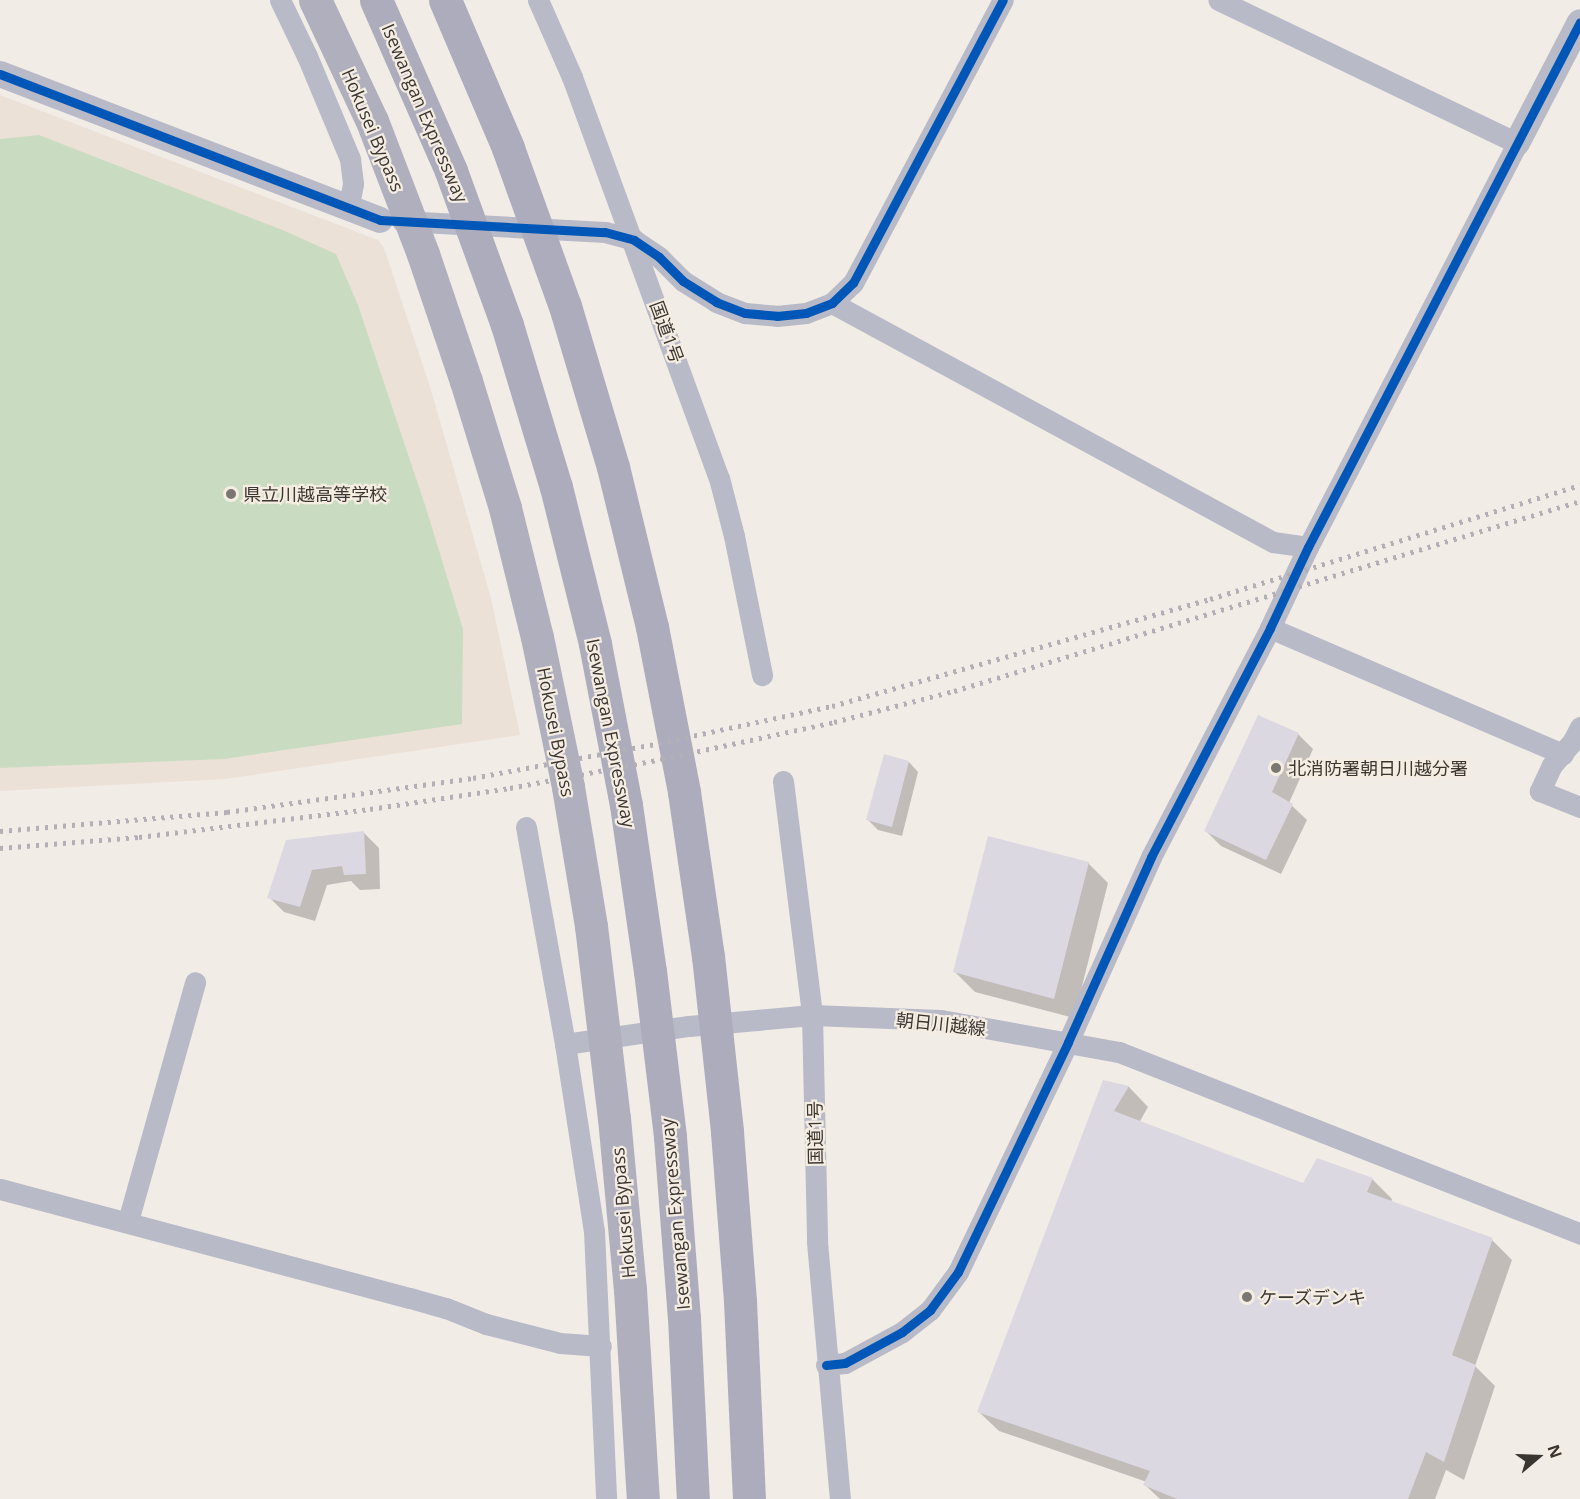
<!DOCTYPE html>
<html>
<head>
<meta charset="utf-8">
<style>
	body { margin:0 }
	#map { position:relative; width:1580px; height:1499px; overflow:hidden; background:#f2ece7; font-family:"Open Sans","Noto Sans JP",sans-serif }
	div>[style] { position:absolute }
	.built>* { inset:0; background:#ece1d6 }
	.green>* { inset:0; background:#c9dcc2 }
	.shadow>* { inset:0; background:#0003 }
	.building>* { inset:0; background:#dbd8e1 }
	.minor>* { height:21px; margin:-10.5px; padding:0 10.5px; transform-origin:10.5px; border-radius:10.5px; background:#b9bac7 }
	.tertiary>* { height:26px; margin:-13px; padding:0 13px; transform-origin:13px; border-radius:13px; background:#b9bac7 }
	.trunk>* { height:33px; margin:-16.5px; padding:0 16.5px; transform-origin:16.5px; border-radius:16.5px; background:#b0afbe }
	.motorway>* { height:33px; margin:-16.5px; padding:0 16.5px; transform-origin:16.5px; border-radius:16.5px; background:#adacbc }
	.rail>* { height:4.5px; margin-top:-2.25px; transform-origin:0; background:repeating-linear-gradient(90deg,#b2b0b6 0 3px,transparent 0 9px) }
	.cycleway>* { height:9px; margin:-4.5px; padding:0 4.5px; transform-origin:4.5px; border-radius:4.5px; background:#0057b8 }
	.dots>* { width:16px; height:16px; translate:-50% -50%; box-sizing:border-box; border:3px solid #f6ede2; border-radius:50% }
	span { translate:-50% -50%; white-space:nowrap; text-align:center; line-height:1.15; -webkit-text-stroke:4.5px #f6ede2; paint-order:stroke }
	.street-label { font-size:18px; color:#393632 }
	.poi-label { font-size:18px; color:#393632 }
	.left { translate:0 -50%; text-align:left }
	.north { position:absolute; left:1508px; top:1427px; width:60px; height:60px; -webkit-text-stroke:4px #f6ede2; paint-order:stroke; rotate:71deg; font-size:16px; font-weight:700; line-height:24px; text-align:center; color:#393632 }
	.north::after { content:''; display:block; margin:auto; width:21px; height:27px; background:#393632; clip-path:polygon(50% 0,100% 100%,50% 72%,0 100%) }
</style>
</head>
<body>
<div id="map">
	<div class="built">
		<div style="clip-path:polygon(0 95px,378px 240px,384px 248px,431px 390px,491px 598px,520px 735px,225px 779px,0 791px)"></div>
	</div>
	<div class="green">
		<div style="clip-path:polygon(39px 135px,285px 231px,336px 254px,358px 305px,426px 508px,463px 629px,462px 724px,224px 759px,0 768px,0 139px)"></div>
	</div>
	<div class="shadow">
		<div style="clip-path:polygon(1298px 734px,1313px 749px,1289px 803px,1307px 820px,1281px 874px,1221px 846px,1206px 831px)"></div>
		<div style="clip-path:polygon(909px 762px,918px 772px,902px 836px,878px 830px,868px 820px)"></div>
		<div style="clip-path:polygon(364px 833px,379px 848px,380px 889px,360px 890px,351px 881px,327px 885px,315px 921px,284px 912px,269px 897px)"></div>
		<div style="clip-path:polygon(1088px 863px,1108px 883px,1074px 1018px,975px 992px,955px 972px)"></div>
		<div style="clip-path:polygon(1104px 1082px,1129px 1087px,1148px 1107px,1139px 1123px,1304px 1185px,1372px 1179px,1392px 1199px,1391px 1202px,1492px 1240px,1512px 1260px,1475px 1366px,1495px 1386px,1464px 1480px,1446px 1470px,1435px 1499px,1160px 1499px,1145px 1485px,1147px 1482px,999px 1431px,979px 1412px)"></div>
	</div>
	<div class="building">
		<div style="clip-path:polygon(1258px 715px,1299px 733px,1272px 792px,1293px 804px,1266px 860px,1204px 831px)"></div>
		<div style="clip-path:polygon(884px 754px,909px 761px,892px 827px,866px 820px)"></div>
		<div style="clip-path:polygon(364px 831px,366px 874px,344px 875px,342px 866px,312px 870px,300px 907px,267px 898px,286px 840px)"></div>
		<div style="clip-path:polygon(988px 836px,1089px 862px,1054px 999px,953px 972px)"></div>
		<div style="clip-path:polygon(1103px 1080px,1129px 1086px,1114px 1111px,1303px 1183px,1317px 1158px,1373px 1178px,1367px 1192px,1493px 1238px,1452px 1355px,1476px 1365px,1444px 1462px,1426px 1452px,1408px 1499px,1177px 1499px,1143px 1485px,1150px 1471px,977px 1412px)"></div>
	</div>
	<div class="minor">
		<div style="left:280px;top:0;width:62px;rotate:64.3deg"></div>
		<div style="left:307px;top:56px;width:112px;rotate:67.3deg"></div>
		<div style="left:350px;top:159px;width:25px;rotate:83deg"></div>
		<div style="left:353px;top:184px;width:25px;rotate:101deg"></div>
		<div style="left:538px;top:0;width:84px;rotate:66.2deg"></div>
		<div style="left:572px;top:77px;width:427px;rotate:69.9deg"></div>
		<div style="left:719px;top:478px;width:60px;rotate:75.5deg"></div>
		<div style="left:734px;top:536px;width:142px;rotate:78.6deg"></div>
		<div style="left:402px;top:221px;width:203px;rotate:3.1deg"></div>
		<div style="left:605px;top:232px;width:30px;rotate:15deg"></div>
		<div style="left:634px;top:240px;width:30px;rotate:34deg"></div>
		<div style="left:659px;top:257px;width:34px;rotate:45deg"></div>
		<div style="left:683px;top:281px;width:39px;rotate:32deg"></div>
		<div style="left:716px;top:302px;width:31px;rotate:21deg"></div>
		<div style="left:745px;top:313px;width:32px;rotate:5deg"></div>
		<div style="left:777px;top:316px;width:29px;rotate:-6deg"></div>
		<div style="left:806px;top:313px;width:28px;rotate:-21deg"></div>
		<div style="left:832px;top:303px;width:29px;rotate:-44deg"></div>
		<div style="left:853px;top:283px;width:320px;rotate:-62.1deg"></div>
		<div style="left:832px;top:303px;width:502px;rotate:28.46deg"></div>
		<div style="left:1273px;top:542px;width:35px;rotate:8deg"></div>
		<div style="left:1270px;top:628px;width:319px;rotate:23.3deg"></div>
		<div style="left:1580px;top:727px;width:16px;rotate:117deg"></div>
		<div style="left:1573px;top:741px;width:32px;rotate:131deg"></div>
		<div style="left:1552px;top:765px;width:29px;rotate:115deg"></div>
		<div style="left:1540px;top:791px;width:43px;rotate:21.8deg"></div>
		<div style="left:783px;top:781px;width:236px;rotate:82.9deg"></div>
		<div style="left:812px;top:1015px;width:227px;rotate:88.7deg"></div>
		<div style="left:817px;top:1242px;width:258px;rotate:84.9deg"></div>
		<div style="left:526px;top:827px;width:220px;rotate:79.8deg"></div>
		<div style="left:565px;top:1044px;width:189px;rotate:81.2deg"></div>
		<div style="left:594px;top:1231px;width:268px;rotate:87.4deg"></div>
		<div style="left:565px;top:1044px;width:125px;rotate:-8.3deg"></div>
		<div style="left:689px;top:1026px;width:123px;rotate:-5.1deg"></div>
		<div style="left:812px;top:1015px;width:129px;rotate:2.2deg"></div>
		<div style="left:941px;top:1020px;width:181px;rotate:10.2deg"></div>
		<div style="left:1119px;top:1052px;width:496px;rotate:21.5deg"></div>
		<div style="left:0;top:1189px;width:424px;rotate:14.9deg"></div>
		<div style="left:410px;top:1298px;width:37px;rotate:16deg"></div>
		<div style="left:446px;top:1308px;width:43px;rotate:21.8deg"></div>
		<div style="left:486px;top:1324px;width:76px;rotate:14.4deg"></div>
		<div style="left:560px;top:1343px;width:41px;rotate:4.2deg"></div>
		<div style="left:128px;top:1221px;width:248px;rotate:-74.3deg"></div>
		<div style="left:826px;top:1365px;width:19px;rotate:-6deg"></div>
		<div style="left:845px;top:1363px;width:65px;rotate:-28.5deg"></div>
		<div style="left:902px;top:1332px;width:36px;rotate:-38deg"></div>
		<div style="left:930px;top:1310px;width:47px;rotate:-53.6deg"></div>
		<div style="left:958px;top:1272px;width:255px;rotate:-64.4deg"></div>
		<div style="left:1068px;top:1042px;width:203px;rotate:-65.8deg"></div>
		<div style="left:1151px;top:857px;width:258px;rotate:-62.5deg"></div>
		<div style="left:1270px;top:628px;width:89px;rotate:-64.9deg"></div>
		<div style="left:1308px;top:547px;width:455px;rotate:-62.6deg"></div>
		<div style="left:1517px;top:143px;width:331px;rotate:-154.4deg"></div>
	</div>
	<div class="tertiary">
		<div style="left:0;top:74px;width:407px;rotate:21deg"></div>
		<div style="left:1517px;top:143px;width:136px;rotate:-62.5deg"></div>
	</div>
	<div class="trunk">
		<div style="left:315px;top:0;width:134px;rotate:64.8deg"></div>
		<div style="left:372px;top:121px;width:142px;rotate:69deg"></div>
		<div style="left:423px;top:254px;width:134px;rotate:71.3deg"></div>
		<div style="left:466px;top:381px;width:133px;rotate:72.9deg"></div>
		<div style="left:505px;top:508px;width:133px;rotate:76.1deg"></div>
		<div style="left:537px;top:637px;width:153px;rotate:78.3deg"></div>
		<div style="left:568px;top:787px;width:141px;rotate:80.6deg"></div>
		<div style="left:591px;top:926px;width:193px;rotate:83.2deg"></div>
		<div style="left:614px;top:1118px;width:172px;rotate:84.7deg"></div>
		<div style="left:630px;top:1289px;width:210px;rotate:86.5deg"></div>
	</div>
	<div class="motorway">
		<div style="left:376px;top:0;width:187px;rotate:66.3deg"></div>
		<div style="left:451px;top:171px;width:164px;rotate:70deg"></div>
		<div style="left:507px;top:325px;width:169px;rotate:73.2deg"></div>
		<div style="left:556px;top:487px;width:162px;rotate:76deg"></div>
		<div style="left:595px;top:644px;width:164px;rotate:79.1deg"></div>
		<div style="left:626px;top:805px;width:168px;rotate:81.8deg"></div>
		<div style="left:650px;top:971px;width:167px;rotate:83.1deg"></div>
		<div style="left:670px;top:1137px;width:182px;rotate:85.6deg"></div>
		<div style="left:684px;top:1318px;width:181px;rotate:87.2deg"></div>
		<div style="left:445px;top:0;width:161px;rotate:66.9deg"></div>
		<div style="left:508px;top:148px;width:168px;rotate:70.2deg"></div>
		<div style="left:565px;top:306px;width:168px;rotate:73.4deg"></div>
		<div style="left:613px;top:467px;width:165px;rotate:76.3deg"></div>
		<div style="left:652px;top:627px;width:168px;rotate:79deg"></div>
		<div style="left:684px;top:792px;width:166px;rotate:81.7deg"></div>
		<div style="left:708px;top:956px;width:177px;rotate:83.8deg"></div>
		<div style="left:727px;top:1132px;width:169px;rotate:85.6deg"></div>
		<div style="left:740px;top:1301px;width:198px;rotate:87.4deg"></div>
	</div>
	<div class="rail">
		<div style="left:0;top:831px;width:228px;rotate:-4.8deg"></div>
		<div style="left:227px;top:812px;width:248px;rotate:-7.9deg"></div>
		<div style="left:473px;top:778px;width:180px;rotate:-10.6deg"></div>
		<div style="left:650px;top:745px;width:186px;rotate:-12.1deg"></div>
		<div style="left:832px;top:706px;width:393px;rotate:-15.8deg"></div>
		<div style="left:1210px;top:599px;width:387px;rotate:-17.1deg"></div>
		<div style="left:0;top:848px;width:139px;rotate:-4.5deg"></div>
		<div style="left:139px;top:837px;width:233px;rotate:-6.9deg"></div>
		<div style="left:370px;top:809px;width:142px;rotate:-8.5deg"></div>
		<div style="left:510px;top:788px;width:155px;rotate:-10.8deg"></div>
		<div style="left:662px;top:759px;width:176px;rotate:-12.1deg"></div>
		<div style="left:834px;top:722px;width:124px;rotate:-14.5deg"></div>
		<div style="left:954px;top:691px;width:654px;rotate:-16.88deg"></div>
	</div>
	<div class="cycleway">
		<div style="left:0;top:74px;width:407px;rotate:21deg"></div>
		<div style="left:380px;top:220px;width:225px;rotate:3.1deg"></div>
		<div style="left:605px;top:232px;width:30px;rotate:15deg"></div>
		<div style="left:634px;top:240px;width:30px;rotate:34deg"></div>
		<div style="left:659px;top:257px;width:34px;rotate:45deg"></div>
		<div style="left:683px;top:281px;width:39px;rotate:32deg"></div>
		<div style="left:716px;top:302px;width:31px;rotate:21deg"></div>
		<div style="left:745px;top:313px;width:32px;rotate:5deg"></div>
		<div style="left:777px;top:316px;width:29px;rotate:-6deg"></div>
		<div style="left:806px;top:313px;width:28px;rotate:-21deg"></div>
		<div style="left:832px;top:303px;width:29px;rotate:-44deg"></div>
		<div style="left:853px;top:283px;width:320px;rotate:-62.1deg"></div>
		<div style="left:826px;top:1365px;width:19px;rotate:-6deg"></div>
		<div style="left:845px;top:1363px;width:65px;rotate:-28.5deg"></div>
		<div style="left:902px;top:1332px;width:36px;rotate:-38deg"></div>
		<div style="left:930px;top:1310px;width:47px;rotate:-53.6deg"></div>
		<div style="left:958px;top:1272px;width:255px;rotate:-64.4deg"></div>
		<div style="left:1068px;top:1042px;width:203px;rotate:-65.8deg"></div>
		<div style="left:1151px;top:857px;width:258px;rotate:-62.5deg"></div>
		<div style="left:1270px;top:628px;width:89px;rotate:-64.9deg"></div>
		<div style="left:1308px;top:547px;width:591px;rotate:-62.61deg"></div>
	</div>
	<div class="dots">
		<div style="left:231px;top:494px;background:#7a7671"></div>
		<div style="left:1276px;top:768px;background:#7a7671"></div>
		<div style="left:1247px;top:1297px;background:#7a7671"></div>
	</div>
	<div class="street-label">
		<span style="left:425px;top:113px;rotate:67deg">Isewangan Expressway</span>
		<span style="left:373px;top:130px;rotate:67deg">Hokusei Bypass</span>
		<span style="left:667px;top:332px;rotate:70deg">国道1号</span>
		<span style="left:556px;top:732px;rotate:79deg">Hokusei Bypass</span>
		<span style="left:611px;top:733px;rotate:79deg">Isewangan Expressway</span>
		<span style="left:941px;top:1024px;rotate:6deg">朝日川越線</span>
		<span style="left:815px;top:1133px;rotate:-91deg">国道1号</span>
		<span style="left:623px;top:1213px;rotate:-95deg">Hokusei Bypass</span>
		<span style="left:675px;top:1214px;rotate:-95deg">Isewangan Expressway</span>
	</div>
	<div class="poi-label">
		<span class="left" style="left:243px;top:494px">県立川越高等学校</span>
		<span class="left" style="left:1288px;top:768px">北消防署朝日川越分署</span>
		<span class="left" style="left:1259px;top:1297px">ケーズデンキ</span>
	</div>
	<div class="north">N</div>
</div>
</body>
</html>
